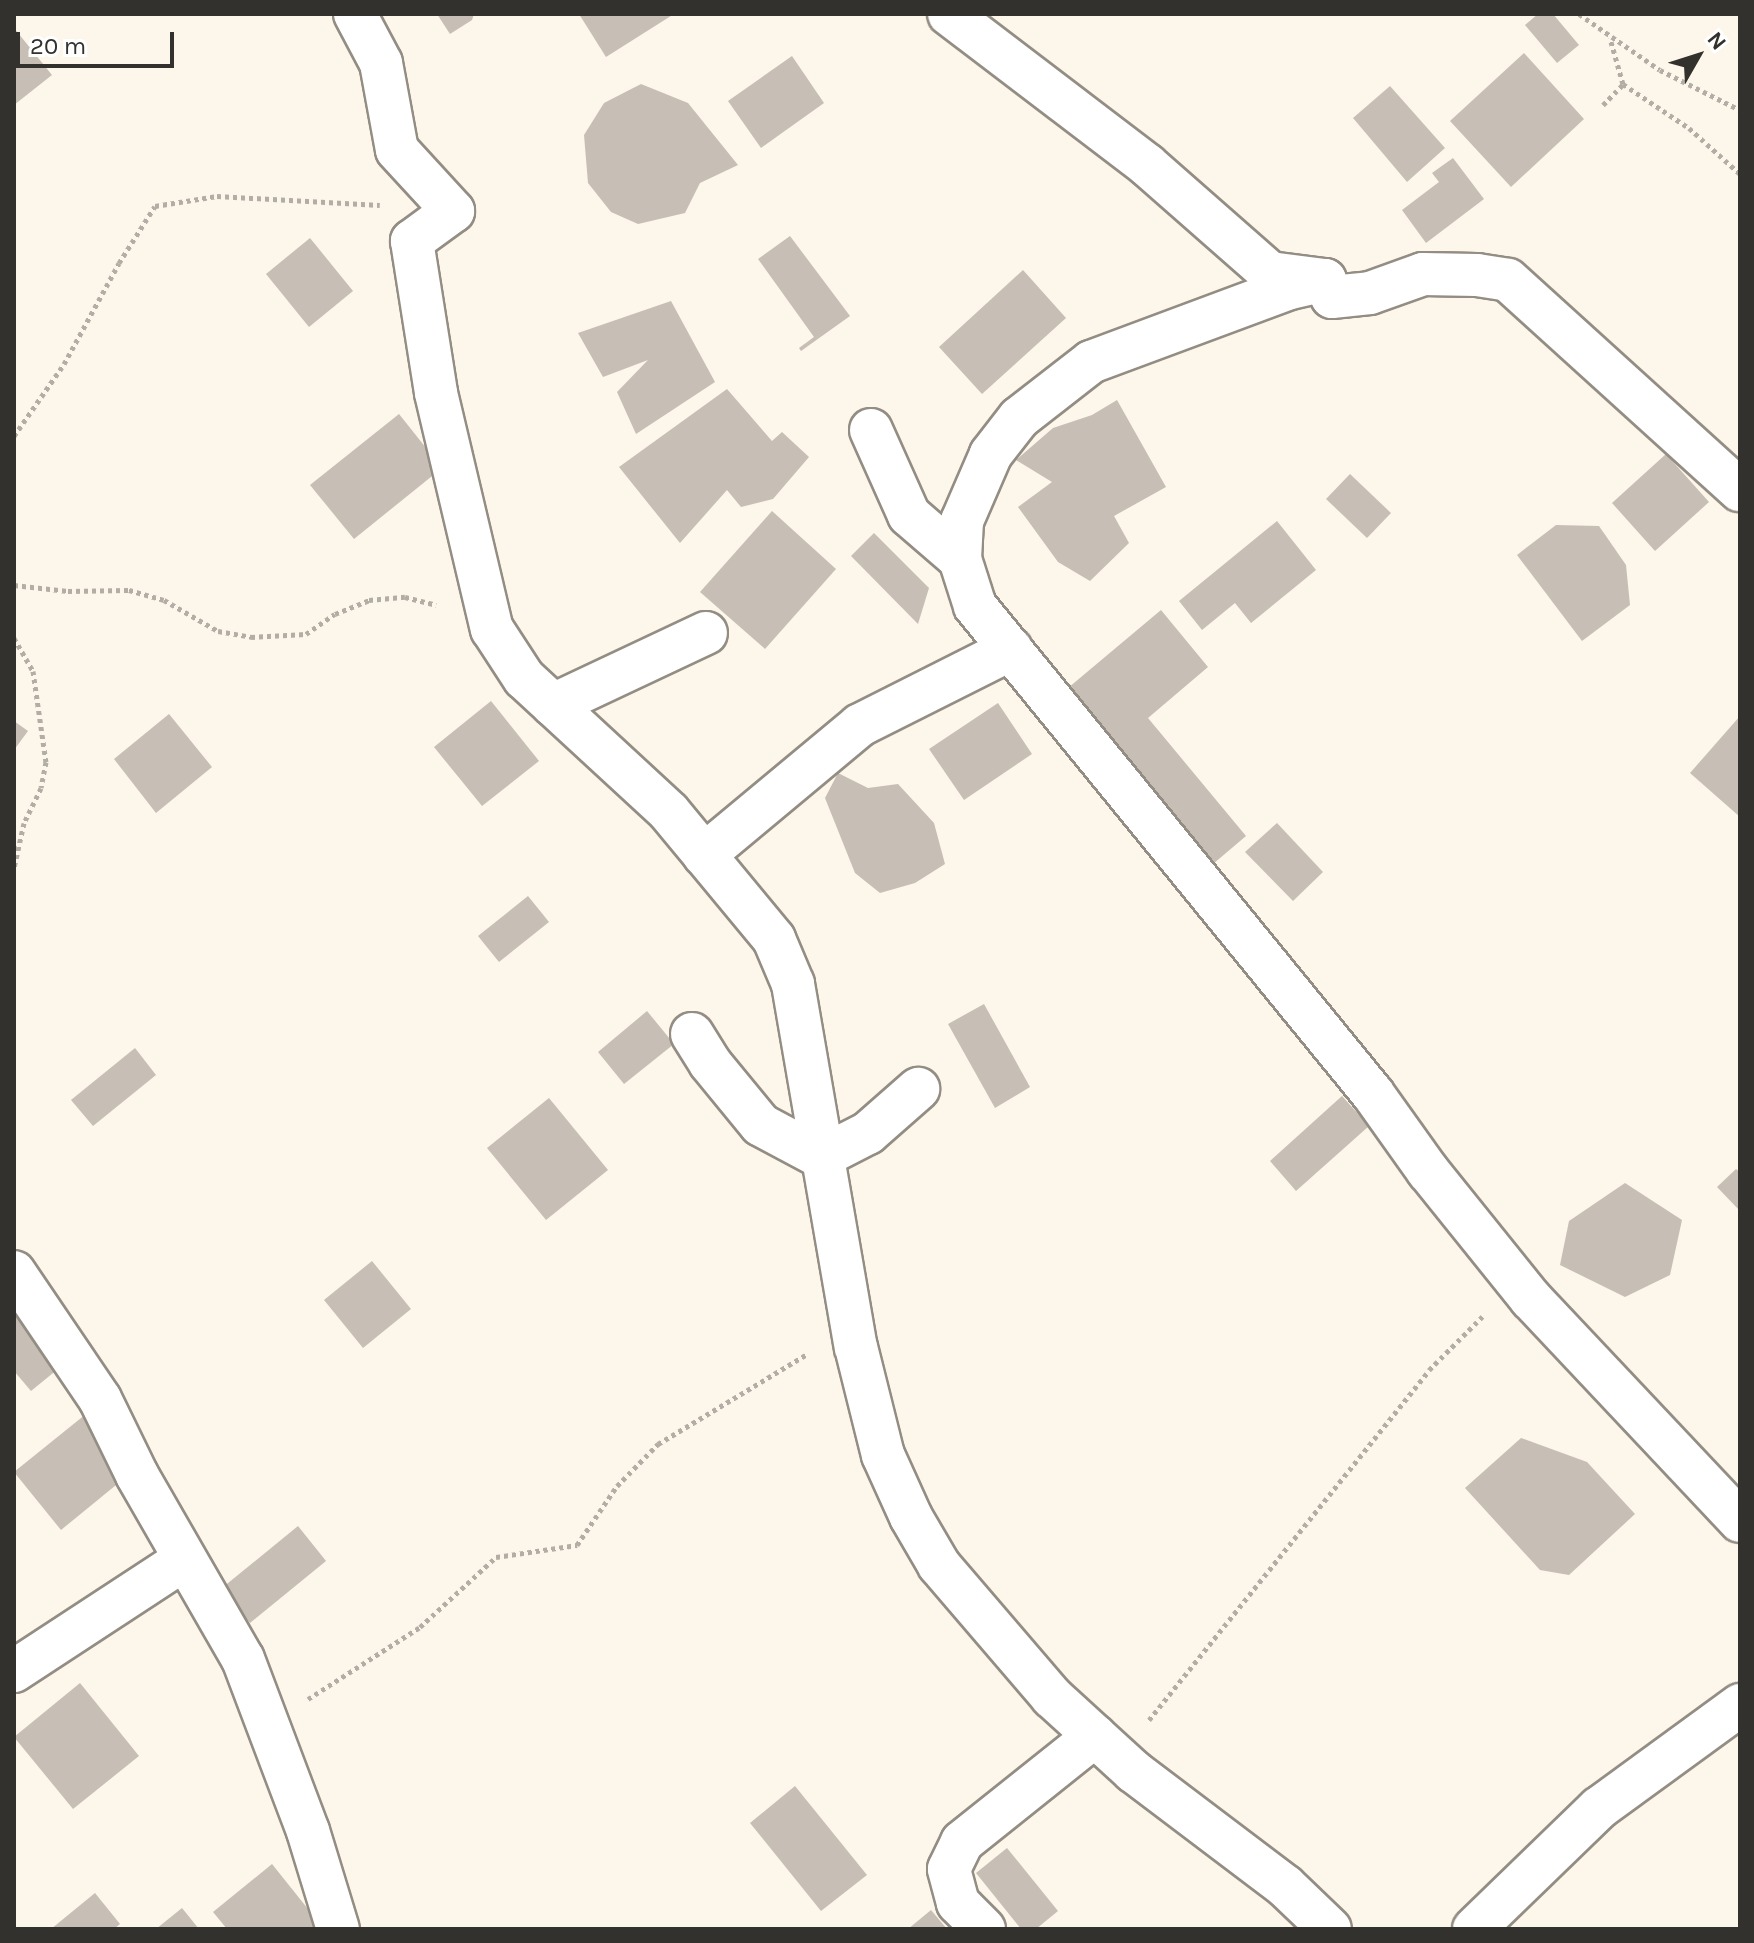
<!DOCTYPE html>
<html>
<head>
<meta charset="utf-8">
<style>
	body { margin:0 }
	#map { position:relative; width:1754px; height:1943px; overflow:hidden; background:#fdf6eb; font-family:Karla,sans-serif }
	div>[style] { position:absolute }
	.building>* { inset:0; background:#c7beb5 }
	.path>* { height:5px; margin-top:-2.5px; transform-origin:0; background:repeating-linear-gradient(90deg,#b2ada5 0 4px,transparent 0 8px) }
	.roads { filter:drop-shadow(2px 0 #938d83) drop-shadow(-2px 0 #938d83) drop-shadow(0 2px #938d83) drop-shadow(0 -2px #938d83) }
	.street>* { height:42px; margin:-21px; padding:0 21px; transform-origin:21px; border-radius:21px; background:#fff }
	span { translate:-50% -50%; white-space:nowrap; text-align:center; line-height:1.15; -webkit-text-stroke:6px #fff; paint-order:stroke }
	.frame { position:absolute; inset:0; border:16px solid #33312d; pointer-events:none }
	.north { position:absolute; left:1658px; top:16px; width:80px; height:80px; -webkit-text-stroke:6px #fff; paint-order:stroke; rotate:51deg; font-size:22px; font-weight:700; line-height:32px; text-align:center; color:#33312d }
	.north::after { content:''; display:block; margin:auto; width:28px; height:36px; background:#33312d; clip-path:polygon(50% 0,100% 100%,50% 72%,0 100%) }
	.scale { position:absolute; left:16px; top:32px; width:158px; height:36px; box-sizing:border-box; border:4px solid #33312d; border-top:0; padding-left:10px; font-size:24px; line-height:28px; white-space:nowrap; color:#33312d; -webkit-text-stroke:6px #fff; paint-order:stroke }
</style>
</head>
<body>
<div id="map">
	<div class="building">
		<div style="clip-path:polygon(437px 14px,474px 14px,472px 20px,450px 34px)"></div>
		<div style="clip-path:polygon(579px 14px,674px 14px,606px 57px)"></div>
		<div style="clip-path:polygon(1538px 14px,1553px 14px,1579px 45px,1557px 63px,1525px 25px)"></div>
		<div style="clip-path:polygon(14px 28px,52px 75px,14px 105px)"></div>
		<div style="clip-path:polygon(1524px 53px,1584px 119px,1511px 187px,1450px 121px)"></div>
		<div style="clip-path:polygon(792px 56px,824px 103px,761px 148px,728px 101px)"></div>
		<div style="clip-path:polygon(641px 84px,688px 103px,738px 165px,700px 183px,685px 213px,638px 224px,611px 212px,588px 183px,584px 135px,604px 103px)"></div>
		<div style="clip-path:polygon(1390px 86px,1445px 148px,1407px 182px,1353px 118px)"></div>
		<div style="clip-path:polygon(1453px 158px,1484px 199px,1426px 243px,1402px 210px,1439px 182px,1432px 173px)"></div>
		<div style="clip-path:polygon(790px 236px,850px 316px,801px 351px,799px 348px,814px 337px,758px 259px)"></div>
		<div style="clip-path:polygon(310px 238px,353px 291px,309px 327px,266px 274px)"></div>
		<div style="clip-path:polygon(1023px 270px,1066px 318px,982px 394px,939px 347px)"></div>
		<div style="clip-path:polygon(671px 301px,715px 382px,636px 434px,617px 392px,648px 360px,603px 377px,578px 333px)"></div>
		<div style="clip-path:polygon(727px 389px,772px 441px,782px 432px,809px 457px,773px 499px,741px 507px,727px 490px,680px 543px,619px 467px)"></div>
		<div style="clip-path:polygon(1117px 400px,1166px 487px,1114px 516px,1129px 543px,1090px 581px,1058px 562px,1018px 507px,1052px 482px,1016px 460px,1053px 428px,1092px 415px)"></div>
		<div style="clip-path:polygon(399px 414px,442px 468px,354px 539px,310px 485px)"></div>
		<div style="clip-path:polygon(1666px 454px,1709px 502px,1655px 551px,1612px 503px)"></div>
		<div style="clip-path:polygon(1350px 474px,1391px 513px,1367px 538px,1326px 499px)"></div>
		<div style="clip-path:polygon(772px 511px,836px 569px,765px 649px,700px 592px)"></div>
		<div style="clip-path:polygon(1277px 521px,1316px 570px,1251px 623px,1235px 603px,1202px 630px,1179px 601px)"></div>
		<div style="clip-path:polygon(1556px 525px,1599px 526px,1626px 565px,1630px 605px,1582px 641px,1517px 555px)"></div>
		<div style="clip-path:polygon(874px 533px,929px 588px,918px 624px,851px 556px)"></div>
		<div style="clip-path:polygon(1161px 610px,1208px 667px,1148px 718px,1246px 836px,1213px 864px,1068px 688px)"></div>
		<div style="clip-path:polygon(491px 701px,539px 761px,482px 806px,434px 747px)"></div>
		<div style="clip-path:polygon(998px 703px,1032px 754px,964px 800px,929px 749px)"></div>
		<div style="clip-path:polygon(169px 714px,212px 767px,156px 813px,114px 759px)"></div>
		<div style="clip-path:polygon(1740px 716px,1740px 817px,1690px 773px)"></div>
		<div style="clip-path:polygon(14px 721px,28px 731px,14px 750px)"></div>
		<div style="clip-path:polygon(838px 773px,868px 788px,898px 784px,934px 823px,945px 864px,915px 883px,880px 893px,855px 873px,825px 798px)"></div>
		<div style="clip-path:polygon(1277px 823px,1323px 872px,1293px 901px,1245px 852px)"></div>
		<div style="clip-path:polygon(528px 896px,549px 922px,499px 962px,478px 936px)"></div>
		<div style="clip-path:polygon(984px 1004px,1030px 1087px,995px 1108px,948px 1024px)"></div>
		<div style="clip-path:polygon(647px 1011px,674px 1044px,624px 1084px,598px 1052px)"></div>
		<div style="clip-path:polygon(135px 1048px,156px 1075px,93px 1126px,71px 1100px)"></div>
		<div style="clip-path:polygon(1342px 1096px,1369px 1126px,1296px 1191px,1270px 1161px)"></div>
		<div style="clip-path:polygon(549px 1098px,608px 1170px,546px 1220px,487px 1148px)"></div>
		<div style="clip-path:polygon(1736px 1169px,1740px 1172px,1740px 1211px,1717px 1187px)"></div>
		<div style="clip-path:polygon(1625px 1183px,1682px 1220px,1670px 1275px,1625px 1297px,1560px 1265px,1569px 1221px)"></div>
		<div style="clip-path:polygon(372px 1261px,411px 1309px,363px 1348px,324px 1300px)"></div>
		<div style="clip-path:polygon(14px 1293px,69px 1360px,31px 1391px,14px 1371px)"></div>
		<div style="clip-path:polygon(86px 1414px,132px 1472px,61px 1530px,14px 1472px)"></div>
		<div style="clip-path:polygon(1521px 1438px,1587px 1462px,1635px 1514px,1569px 1575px,1540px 1570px,1465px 1488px)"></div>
		<div style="clip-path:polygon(298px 1526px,326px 1561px,250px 1623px,222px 1588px)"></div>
		<div style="clip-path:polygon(80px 1683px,139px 1756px,73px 1809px,14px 1737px)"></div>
		<div style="clip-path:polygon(795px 1786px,867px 1875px,821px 1911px,750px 1823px)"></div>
		<div style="clip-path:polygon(1007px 1848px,1058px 1911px,1036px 1929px,1021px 1929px,976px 1873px)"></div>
		<div style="clip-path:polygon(272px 1864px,324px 1929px,227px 1929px,213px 1912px)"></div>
		<div style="clip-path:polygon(95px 1893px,120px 1924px,114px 1929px,51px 1929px)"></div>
		<div style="clip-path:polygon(182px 1908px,199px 1929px,156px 1929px)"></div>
		<div style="clip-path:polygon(931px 1910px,947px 1929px,908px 1929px)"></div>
	</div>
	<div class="path">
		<div style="left:1579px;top:14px;width:98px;rotate:34.7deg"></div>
		<div style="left:1660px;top:70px;width:89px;rotate:26.6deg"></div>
		<div style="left:1623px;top:84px;width:79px;rotate:33.7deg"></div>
		<div style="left:1689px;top:128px;width:69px;rotate:42deg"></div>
		<div style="left:1603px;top:105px;width:29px;rotate:-46deg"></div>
		<div style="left:1623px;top:84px;width:48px;rotate:-105.8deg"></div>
		<div style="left:14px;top:436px;width:88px;rotate:-55.2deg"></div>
		<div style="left:64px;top:364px;width:115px;rotate:-61.4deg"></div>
		<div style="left:119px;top:263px;width:67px;rotate:-57.7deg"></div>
		<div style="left:155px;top:206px;width:63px;rotate:-9.2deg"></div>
		<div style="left:217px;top:196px;width:163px;rotate:3.2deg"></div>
		<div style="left:14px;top:585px;width:54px;rotate:6.3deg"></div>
		<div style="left:68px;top:591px;width:61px;rotate:-0.9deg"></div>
		<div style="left:129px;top:590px;width:36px;rotate:16deg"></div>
		<div style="left:164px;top:600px;width:62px;rotate:29.9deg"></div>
		<div style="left:218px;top:631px;width:34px;rotate:10deg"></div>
		<div style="left:251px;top:637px;width:55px;rotate:-3.1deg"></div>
		<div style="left:306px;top:634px;width:35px;rotate:-35deg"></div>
		<div style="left:335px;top:614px;width:37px;rotate:-22deg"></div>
		<div style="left:369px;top:600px;width:36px;rotate:-5deg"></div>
		<div style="left:405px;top:597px;width:32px;rotate:14deg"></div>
		<div style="left:14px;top:638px;width:38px;rotate:60deg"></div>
		<div style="left:33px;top:671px;width:92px;rotate:81.9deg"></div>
		<div style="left:46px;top:762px;width:26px;rotate:101deg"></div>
		<div style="left:41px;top:788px;width:39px;rotate:116deg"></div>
		<div style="left:24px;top:823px;width:46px;rotate:102.5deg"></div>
		<div style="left:308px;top:1699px;width:133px;rotate:-32.7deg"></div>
		<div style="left:420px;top:1627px;width:103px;rotate:-42.6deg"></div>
		<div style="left:496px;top:1557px;width:82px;rotate:-8.4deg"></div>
		<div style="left:577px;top:1545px;width:71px;rotate:-55.9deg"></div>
		<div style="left:617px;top:1486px;width:59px;rotate:-45.7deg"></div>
		<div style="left:658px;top:1444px;width:174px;rotate:-31.1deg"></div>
		<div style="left:1149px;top:1720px;width:448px;rotate:-51.3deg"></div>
		<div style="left:1429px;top:1370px;width:78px;rotate:-45deg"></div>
	</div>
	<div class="roads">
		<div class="street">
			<div style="left:355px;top:14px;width:55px;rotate:62deg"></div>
			<div style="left:381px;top:63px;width:88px;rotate:79.6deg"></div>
			<div style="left:397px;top:150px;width:83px;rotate:47.4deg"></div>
			<div style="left:453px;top:211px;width:51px;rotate:143.8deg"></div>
			<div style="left:412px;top:241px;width:154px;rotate:81deg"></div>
			<div style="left:436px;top:393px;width:243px;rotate:76.7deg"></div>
			<div style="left:492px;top:629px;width:59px;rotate:56.9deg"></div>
			<div style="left:524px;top:678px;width:197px;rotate:42.7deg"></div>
			<div style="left:669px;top:812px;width:165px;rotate:50.4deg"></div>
			<div style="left:774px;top:939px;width:49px;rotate:67.1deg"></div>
			<div style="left:793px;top:984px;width:368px;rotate:80.2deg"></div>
			<div style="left:856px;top:1347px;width:111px;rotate:76deg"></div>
			<div style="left:883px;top:1455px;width:68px;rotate:65.7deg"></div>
			<div style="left:911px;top:1517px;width:56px;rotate:59.7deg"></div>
			<div style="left:939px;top:1565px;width:174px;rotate:49.4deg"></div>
			<div style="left:1052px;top:1697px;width:110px;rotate:42.4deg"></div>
			<div style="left:1133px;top:1771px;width:191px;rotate:37.1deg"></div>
			<div style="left:1285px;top:1886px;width:62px;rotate:43.7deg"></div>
			<div style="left:949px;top:14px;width:249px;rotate:37.3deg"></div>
			<div style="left:1147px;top:165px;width:164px;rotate:41.3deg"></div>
			<div style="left:1270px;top:273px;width:55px;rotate:7.3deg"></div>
			<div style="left:1325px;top:280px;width:18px;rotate:68deg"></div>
			<div style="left:1332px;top:297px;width:38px;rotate:-6deg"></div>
			<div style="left:1370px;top:293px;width:56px;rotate:-19.7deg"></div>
			<div style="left:1423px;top:274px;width:54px;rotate:1.1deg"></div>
			<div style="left:1477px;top:275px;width:31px;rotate:9deg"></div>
			<div style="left:1508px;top:280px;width:313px;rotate:42.2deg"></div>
			<div style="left:1325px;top:280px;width:39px;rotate:167deg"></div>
			<div style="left:1287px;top:289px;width:209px;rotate:159.6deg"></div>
			<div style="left:1091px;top:362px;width:91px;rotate:142.1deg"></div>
			<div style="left:1019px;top:418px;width:46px;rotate:127.9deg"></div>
			<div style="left:991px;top:454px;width:73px;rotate:113.4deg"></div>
			<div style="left:962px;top:521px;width:38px;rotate:93deg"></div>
			<div style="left:960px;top:559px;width:49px;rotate:72.3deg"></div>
			<div style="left:975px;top:606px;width:630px;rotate:50.8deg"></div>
			<div style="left:1373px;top:1094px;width:95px;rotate:54.5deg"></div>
			<div style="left:1428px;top:1171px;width:164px;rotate:51.2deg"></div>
			<div style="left:1531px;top:1299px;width:305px;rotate:46.7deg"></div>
			<div style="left:871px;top:430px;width:93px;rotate:65.9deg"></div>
			<div style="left:909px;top:515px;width:67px;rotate:40.8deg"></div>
			<div style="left:553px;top:705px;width:169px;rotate:-25.2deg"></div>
			<div style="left:704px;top:855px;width:203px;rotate:-39.8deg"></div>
			<div style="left:860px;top:725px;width:169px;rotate:-26.7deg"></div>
			<div style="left:692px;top:1034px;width:34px;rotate:58deg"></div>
			<div style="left:710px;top:1063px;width:80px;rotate:50.6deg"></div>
			<div style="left:761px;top:1125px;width:68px;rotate:28.1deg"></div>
			<div style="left:821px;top:1157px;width:53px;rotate:-27.1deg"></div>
			<div style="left:868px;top:1133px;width:67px;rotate:-41.3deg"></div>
			<div style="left:14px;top:1272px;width:153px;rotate:55.9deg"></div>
			<div style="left:100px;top:1399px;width:85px;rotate:64deg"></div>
			<div style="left:137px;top:1475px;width:212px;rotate:60.1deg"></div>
			<div style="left:243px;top:1659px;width:184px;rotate:69.3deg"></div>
			<div style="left:308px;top:1831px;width:102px;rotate:73deg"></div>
			<div style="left:14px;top:1671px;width:204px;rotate:-33.2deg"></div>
			<div style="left:984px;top:1929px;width:37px;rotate:-135deg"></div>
			<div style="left:958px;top:1903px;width:35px;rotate:-105deg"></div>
			<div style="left:949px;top:1869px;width:30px;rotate:-64deg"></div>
			<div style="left:962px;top:1842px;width:170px;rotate:-38.6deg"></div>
			<div style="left:1474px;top:1929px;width:174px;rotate:-44.1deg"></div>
			<div style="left:1599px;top:1808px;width:175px;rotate:-36.1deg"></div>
		</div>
	</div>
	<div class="frame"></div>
	<div class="north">N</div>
	<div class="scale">20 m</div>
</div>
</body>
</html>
